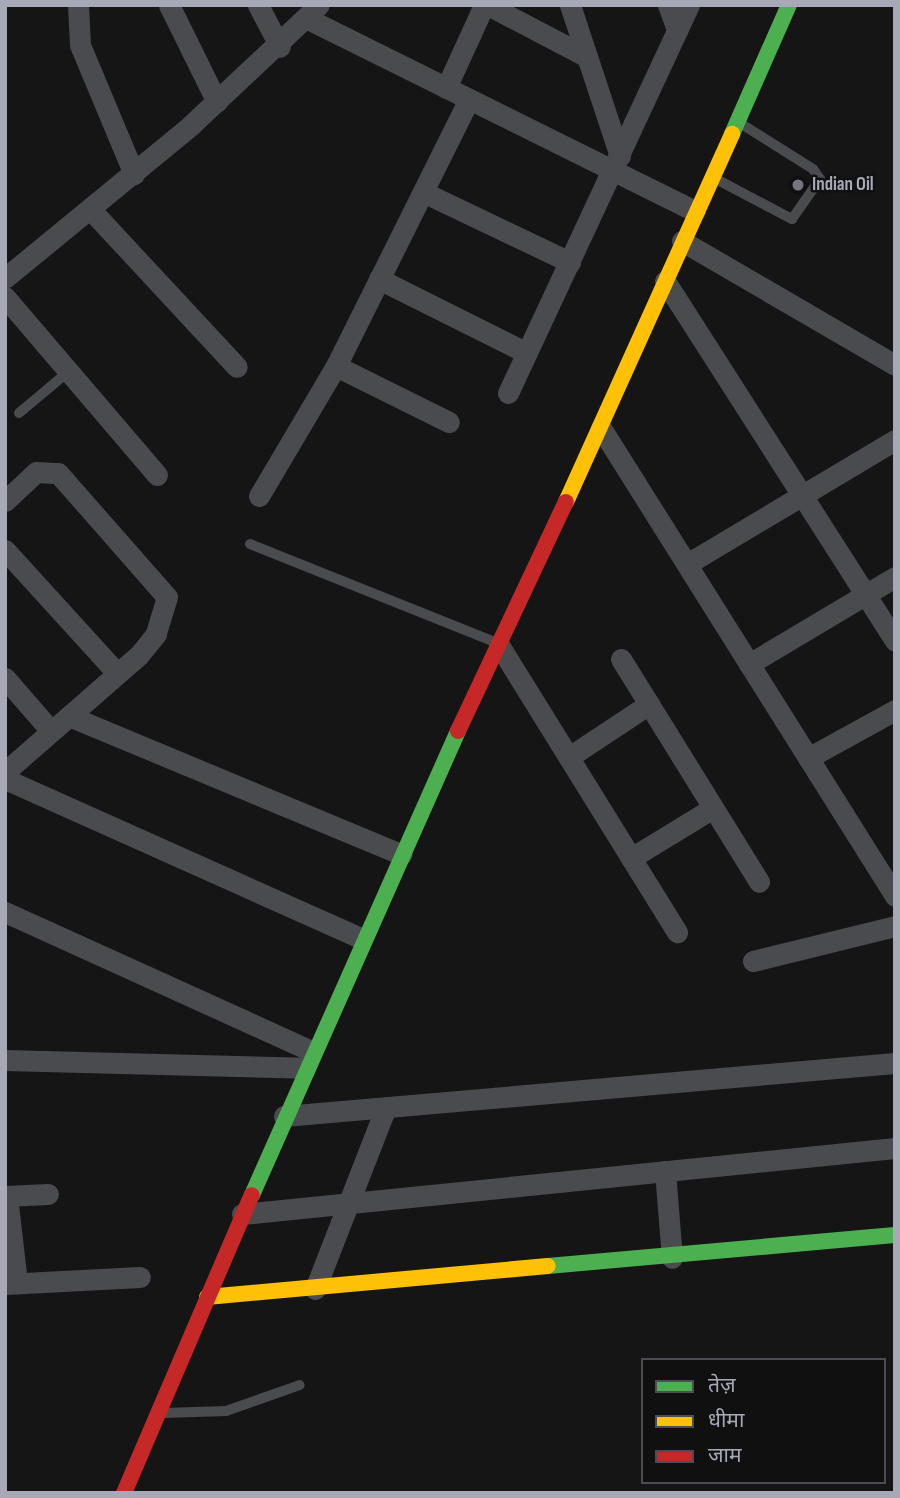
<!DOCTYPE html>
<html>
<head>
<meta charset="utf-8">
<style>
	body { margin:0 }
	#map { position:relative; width:900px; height:1498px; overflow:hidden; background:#151516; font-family:"Sofia Sans Condensed","Noto Sans Devanagari",sans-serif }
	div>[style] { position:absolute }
	.lane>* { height:10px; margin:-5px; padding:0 5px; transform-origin:5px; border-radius:5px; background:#4a4b4e }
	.street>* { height:21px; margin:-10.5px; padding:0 10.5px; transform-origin:10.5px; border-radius:10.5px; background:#4a4b4e }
	.fast>* { height:16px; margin:-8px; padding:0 8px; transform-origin:8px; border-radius:8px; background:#4caf50 }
	.slow>* { height:16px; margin:-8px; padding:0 8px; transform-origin:8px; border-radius:8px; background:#ffc107 }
	.jam>* { height:16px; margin:-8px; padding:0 8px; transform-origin:8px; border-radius:8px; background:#c62828 }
	.dots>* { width:19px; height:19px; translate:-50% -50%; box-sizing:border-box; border:4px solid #101011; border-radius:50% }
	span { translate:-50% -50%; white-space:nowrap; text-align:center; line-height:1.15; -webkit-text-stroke:5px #101011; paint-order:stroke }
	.poi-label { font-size:19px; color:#a7a9b6; font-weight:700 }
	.left { translate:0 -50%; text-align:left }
	.frame { position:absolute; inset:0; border:7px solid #a7a9b6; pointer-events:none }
	.legend { position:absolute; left:641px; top:1358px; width:245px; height:126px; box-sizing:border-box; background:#101011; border:2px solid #4c4d53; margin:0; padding:9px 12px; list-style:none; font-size:21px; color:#a7a9b6 }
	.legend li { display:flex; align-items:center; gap:14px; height:35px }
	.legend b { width:35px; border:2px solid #4c4d53 }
</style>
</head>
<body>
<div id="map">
	<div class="lane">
		<div style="left:716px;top:179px;width:86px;rotate:27.8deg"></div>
		<div style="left:792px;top:219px;width:49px;rotate:-55deg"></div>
		<div style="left:820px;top:179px;width:12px;rotate:-125deg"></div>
		<div style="left:813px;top:169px;width:86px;rotate:-147.8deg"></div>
		<div style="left:19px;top:413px;width:64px;rotate:-39.9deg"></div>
		<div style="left:250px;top:544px;width:266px;rotate:21.8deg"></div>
		<div style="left:164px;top:1413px;width:62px;rotate:-1.8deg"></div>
		<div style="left:226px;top:1411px;width:78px;rotate:-19.4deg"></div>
	</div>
	<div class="street">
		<div style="left:78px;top:5px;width:40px;rotate:87.1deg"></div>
		<div style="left:80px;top:45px;width:140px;rotate:67.3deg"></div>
		<div style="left:169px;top:5px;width:108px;rotate:63.7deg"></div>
		<div style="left:258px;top:5px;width:47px;rotate:62.4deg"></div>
		<div style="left:488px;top:5px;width:112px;rotate:27.7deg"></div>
		<div style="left:570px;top:5px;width:159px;rotate:71.7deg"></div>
		<div style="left:668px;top:5px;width:27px;rotate:70deg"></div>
		<div style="left:306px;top:18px;width:434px;rotate:26.4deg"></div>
		<div style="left:446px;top:88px;width:91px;rotate:-65.4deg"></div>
		<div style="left:423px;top:192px;width:163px;rotate:25.5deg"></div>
		<div style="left:91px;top:210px;width:214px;rotate:47.1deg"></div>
		<div style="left:682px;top:241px;width:246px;rotate:30.2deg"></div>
		<div style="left:5px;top:278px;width:241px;rotate:-39.4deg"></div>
		<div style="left:191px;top:125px;width:175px;rotate:-43.2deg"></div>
		<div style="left:379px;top:279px;width:165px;rotate:26.6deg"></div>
		<div style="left:665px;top:281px;width:427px;rotate:57.4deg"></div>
		<div style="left:5px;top:297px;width:234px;rotate:49.5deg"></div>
		<div style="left:336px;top:366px;width:126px;rotate:26.4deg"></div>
		<div style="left:508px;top:393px;width:428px;rotate:-65deg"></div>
		<div style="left:601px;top:428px;width:553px;rotate:57.86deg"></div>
		<div style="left:259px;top:496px;width:151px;rotate:-59.4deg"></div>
		<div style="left:336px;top:366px;width:298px;rotate:-63.5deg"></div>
		<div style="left:5px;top:501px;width:42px;rotate:-43.1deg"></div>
		<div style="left:36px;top:472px;width:22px;rotate:3deg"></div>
		<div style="left:58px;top:473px;width:165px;rotate:48.7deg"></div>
		<div style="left:167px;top:597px;width:39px;rotate:107deg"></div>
		<div style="left:156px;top:634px;width:27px;rotate:129deg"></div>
		<div style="left:139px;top:655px;width:178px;rotate:138.9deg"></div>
		<div style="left:5px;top:550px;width:166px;rotate:47.7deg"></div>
		<div style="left:687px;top:564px;width:242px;rotate:-30.8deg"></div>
		<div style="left:499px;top:645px;width:338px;rotate:58.2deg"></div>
		<div style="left:621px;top:659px;width:262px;rotate:58.2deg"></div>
		<div style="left:749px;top:664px;width:170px;rotate:-30.8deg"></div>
		<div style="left:5px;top:678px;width:70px;rotate:49deg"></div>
		<div style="left:69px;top:716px;width:360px;rotate:22.6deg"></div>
		<div style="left:569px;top:757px;width:96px;rotate:-33.5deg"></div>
		<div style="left:808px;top:758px;width:99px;rotate:-28.9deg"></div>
		<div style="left:5px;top:779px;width:391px;rotate:24.1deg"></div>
		<div style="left:631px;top:858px;width:96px;rotate:-31.4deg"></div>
		<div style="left:5px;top:912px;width:337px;rotate:24.4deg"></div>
		<div style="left:753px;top:961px;width:146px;rotate:-13.8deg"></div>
		<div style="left:5px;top:1060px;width:300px;rotate:1.5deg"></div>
		<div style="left:284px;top:1116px;width:613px;rotate:-4.96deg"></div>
		<div style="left:665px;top:1171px;width:87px;rotate:85.4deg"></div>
		<div style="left:5px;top:1196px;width:43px;rotate:-2.7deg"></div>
		<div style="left:7px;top:1196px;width:88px;rotate:83.4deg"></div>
		<div style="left:242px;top:1214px;width:656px;rotate:-5.77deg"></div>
		<div style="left:5px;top:1284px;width:135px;rotate:-3deg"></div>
		<div style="left:315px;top:1289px;width:195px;rotate:-68.7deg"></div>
	</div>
	<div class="fast">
		<div style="left:732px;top:134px;width:141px;rotate:-66.2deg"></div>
		<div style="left:252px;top:1195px;width:508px;rotate:-66.06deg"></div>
		<div style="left:548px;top:1266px;width:348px;rotate:-5.1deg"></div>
	</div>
	<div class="slow">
		<div style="left:566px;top:502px;width:404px;rotate:-65.7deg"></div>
		<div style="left:207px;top:1297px;width:342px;rotate:-5.2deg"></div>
	</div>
	<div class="jam">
		<div style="left:458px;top:731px;width:253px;rotate:-64.8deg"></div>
		<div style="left:124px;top:1493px;width:324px;rotate:-66.8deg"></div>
	</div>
	<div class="dots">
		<div style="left:798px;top:185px;background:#74757e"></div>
	</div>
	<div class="poi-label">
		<span class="left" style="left:812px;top:185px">Indian Oil</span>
	</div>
	<div class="frame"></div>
	<ul class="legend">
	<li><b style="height:9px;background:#4caf50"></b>तेज़</li>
	<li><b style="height:9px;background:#ffc107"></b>धीमा</li>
	<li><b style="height:9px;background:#c62828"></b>जाम</li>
	</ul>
</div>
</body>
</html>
